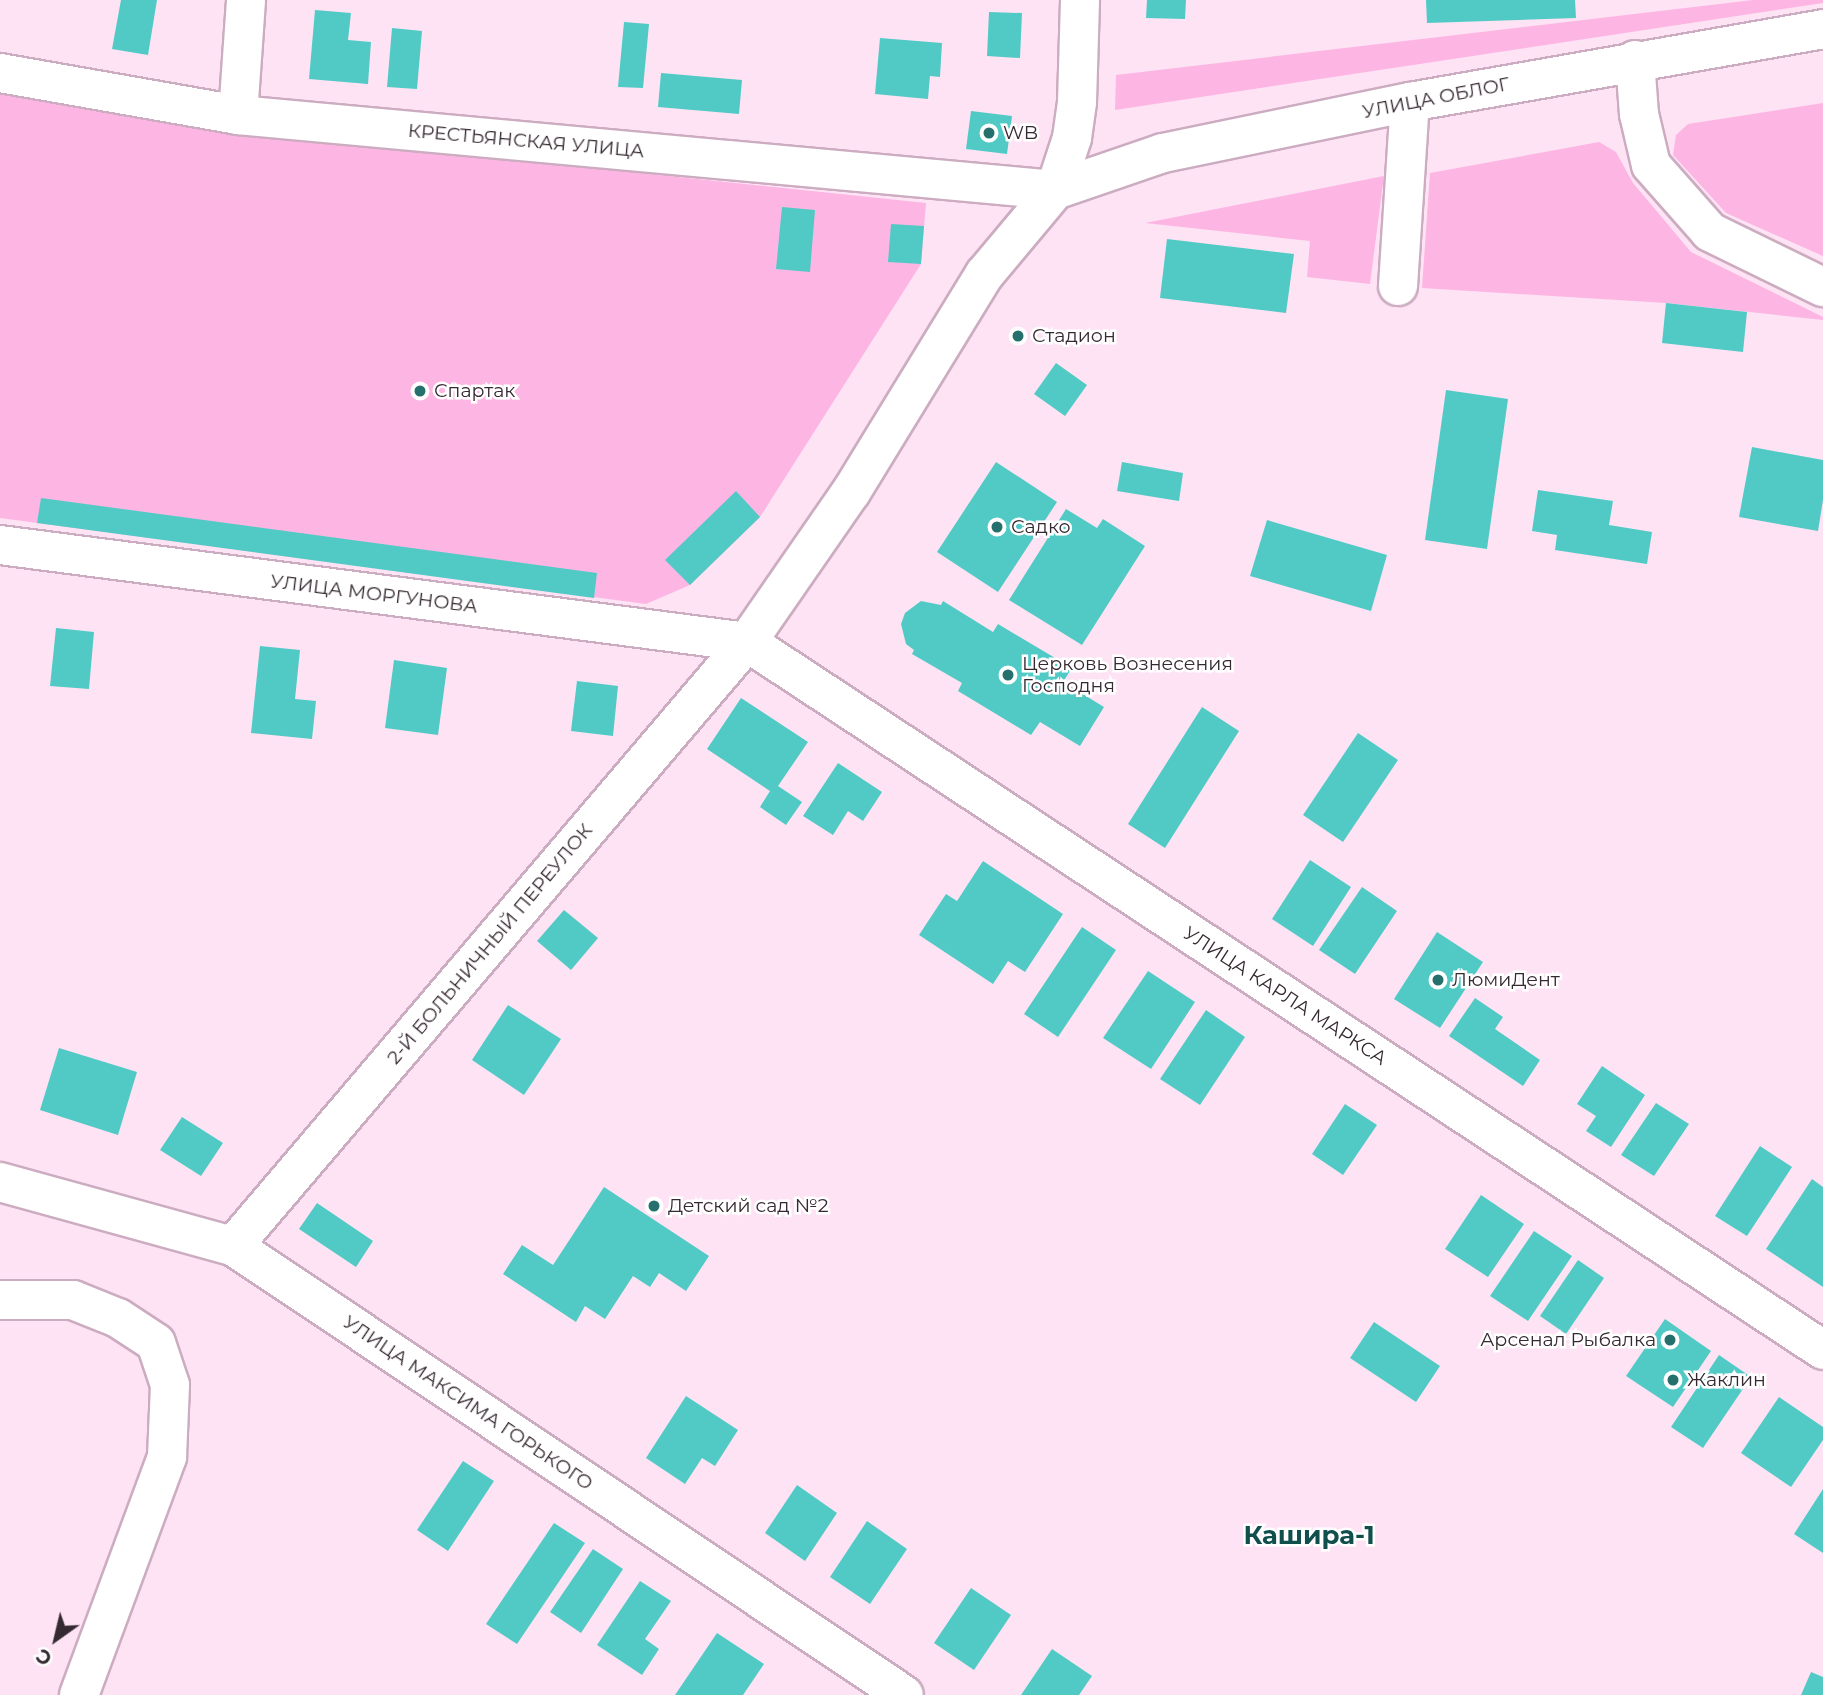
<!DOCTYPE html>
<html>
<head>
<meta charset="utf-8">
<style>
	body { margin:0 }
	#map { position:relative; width:1823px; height:1695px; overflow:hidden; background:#fee3f4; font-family:Montserrat,sans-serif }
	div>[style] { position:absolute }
	.green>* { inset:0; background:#fdb6e4 }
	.building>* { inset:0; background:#51cac5 }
	.roads { filter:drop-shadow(2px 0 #ccacc0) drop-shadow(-2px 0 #ccacc0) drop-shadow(0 2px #ccacc0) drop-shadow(0 -2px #ccacc0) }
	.minor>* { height:38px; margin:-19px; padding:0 19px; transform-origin:19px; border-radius:19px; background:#fff }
	.major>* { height:38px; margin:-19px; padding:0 19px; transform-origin:19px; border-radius:19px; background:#fff }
	.dots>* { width:19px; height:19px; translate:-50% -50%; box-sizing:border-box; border:4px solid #fff; border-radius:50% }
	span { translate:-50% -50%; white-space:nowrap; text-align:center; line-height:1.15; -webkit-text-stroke:5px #fff; paint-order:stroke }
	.street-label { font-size:19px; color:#362a32 }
	.poi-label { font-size:19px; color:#362a32 }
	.left { translate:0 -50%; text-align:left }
	.right { translate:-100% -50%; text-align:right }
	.district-label { font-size:26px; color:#114f4d; font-weight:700 }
	.north { position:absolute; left:21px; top:1604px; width:70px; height:70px; -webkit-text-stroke:5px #fff; paint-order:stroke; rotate:214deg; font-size:19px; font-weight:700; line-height:28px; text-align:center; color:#362a32 }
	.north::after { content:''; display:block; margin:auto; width:24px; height:32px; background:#362a32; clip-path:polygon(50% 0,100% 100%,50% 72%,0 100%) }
</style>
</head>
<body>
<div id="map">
	<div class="green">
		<div style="clip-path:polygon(1753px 0,1823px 0,1823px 3px,1115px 110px,1116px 75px)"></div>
		<div style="clip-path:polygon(0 91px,238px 131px,926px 203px,921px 264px,760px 517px,690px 585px,646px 604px,0 518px)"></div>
		<div style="clip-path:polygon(1823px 103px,1823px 256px,1726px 213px,1673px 155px,1676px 135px,1688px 124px)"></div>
		<div style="clip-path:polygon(1599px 142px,1616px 152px,1633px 183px,1691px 252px,1823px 317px,1823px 320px,1666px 303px,1422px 288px,1430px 173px)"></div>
		<div style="clip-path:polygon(1384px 176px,1370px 284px,1307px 277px,1310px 241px,1145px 223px)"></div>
	</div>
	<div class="building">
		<div style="clip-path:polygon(121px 0,157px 0,148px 55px,112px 49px)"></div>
		<div style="clip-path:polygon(1147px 0,1186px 0,1185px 19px,1146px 18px)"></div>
		<div style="clip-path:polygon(1426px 0,1575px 0,1576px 18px,1427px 23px)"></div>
		<div style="clip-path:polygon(315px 10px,351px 13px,348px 40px,371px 42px,368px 84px,309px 79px)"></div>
		<div style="clip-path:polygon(989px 12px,1022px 13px,1020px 58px,987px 56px)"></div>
		<div style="clip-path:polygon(624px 22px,649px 24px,643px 88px,618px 87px)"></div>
		<div style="clip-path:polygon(392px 28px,422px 31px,417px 89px,387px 87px)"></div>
		<div style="clip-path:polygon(880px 38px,942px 43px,940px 77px,930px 76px,928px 99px,875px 94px)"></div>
		<div style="clip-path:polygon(661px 73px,742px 80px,739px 114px,658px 107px)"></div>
		<div style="clip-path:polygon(971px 111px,1012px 116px,1007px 154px,966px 149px)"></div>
		<div style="clip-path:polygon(782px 207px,815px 210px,810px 272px,776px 269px)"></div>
		<div style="clip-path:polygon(891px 224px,924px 226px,921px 264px,888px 262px)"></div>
		<div style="clip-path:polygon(1167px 239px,1294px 254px,1286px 313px,1160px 298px)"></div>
		<div style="clip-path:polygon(1666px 303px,1747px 312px,1743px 352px,1662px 343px)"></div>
		<div style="clip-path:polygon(1056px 363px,1087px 385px,1065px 416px,1034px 394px)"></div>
		<div style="clip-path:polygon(1446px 390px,1508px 399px,1487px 549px,1425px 540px)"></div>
		<div style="clip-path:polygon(1752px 447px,1823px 460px,1823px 500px,1818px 531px,1739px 517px)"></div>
		<div style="clip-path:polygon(996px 462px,1057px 502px,998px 592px,937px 552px)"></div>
		<div style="clip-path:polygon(1122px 462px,1183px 473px,1179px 501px,1117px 491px)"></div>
		<div style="clip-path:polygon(1538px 490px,1613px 501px,1609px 525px,1652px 532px,1647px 564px,1555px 550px,1557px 535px,1532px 531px)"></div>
		<div style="clip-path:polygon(736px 491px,760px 517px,690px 585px,665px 560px)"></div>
		<div style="clip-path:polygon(41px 498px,597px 573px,594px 598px,37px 523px)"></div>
		<div style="clip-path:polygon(1066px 509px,1097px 528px,1103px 519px,1145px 546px,1082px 645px,1009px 600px)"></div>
		<div style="clip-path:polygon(1267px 520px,1387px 555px,1371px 611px,1250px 576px)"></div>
		<div style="clip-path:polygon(921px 601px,941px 605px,943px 601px,993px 632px,998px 624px,1072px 668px,1063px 682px,1104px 707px,1080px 746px,1040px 722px,1031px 735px,958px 691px,962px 683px,912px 654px,914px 650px,906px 644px,901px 624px,905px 613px)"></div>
		<div style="clip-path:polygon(56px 628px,94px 632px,89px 689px,50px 686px)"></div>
		<div style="clip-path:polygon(260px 646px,300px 650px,295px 699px,316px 701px,312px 739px,251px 733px)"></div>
		<div style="clip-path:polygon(394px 660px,447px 668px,438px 735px,385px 728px)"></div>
		<div style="clip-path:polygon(577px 681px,618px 686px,613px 736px,571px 731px)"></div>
		<div style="clip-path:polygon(741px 698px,808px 742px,778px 786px,802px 802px,786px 825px,760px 807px,770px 791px,707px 749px)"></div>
		<div style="clip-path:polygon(1202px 707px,1239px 731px,1165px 848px,1128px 824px)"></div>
		<div style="clip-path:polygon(1358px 733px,1398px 760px,1343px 842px,1303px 815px)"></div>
		<div style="clip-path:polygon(838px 763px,882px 792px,863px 821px,848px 811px,833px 835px,803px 816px)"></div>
		<div style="clip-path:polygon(1310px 860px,1351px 887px,1313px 946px,1272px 919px)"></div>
		<div style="clip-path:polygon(983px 861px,1063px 914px,1025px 972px,1008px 961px,993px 984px,919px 935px,946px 894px,957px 901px)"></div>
		<div style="clip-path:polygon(1362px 887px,1397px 911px,1355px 974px,1319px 950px)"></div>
		<div style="clip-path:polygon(564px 910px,598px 938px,571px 970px,537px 941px)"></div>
		<div style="clip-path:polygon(1082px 927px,1116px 950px,1058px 1037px,1024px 1014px)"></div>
		<div style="clip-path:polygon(1437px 932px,1483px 962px,1440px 1028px,1394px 999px)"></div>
		<div style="clip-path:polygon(1148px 971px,1195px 1002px,1151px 1069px,1103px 1038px)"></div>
		<div style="clip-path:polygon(1475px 998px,1503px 1017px,1495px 1029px,1540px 1060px,1523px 1086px,1449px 1036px)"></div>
		<div style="clip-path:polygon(508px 1005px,561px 1039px,524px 1095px,472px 1060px)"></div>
		<div style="clip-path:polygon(1206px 1010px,1245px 1037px,1200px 1105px,1160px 1079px)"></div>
		<div style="clip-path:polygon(59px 1048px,137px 1072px,118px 1135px,40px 1110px)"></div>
		<div style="clip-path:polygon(1602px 1066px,1645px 1095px,1611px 1147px,1586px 1131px,1596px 1116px,1577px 1104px)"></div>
		<div style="clip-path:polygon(1656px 1103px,1689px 1124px,1654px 1176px,1621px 1155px)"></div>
		<div style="clip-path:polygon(1345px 1104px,1377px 1125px,1343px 1175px,1312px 1154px)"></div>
		<div style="clip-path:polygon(182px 1117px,223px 1143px,201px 1176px,160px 1150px)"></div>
		<div style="clip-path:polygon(1760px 1146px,1792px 1167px,1747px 1236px,1715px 1216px)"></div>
		<div style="clip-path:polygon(1812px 1179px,1823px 1187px,1823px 1287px,1766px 1249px)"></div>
		<div style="clip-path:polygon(604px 1187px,709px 1256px,686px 1291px,659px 1273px,650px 1287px,633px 1276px,605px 1319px,585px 1306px,576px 1322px,503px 1274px,522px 1245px,553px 1265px)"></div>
		<div style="clip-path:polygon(1481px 1195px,1524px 1224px,1488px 1277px,1445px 1249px)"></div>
		<div style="clip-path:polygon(317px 1203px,373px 1241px,356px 1267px,299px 1229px)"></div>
		<div style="clip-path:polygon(1534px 1231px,1572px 1256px,1528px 1321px,1490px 1296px)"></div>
		<div style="clip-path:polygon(1578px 1260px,1604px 1278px,1566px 1334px,1540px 1316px)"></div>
		<div style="clip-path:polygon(1665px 1319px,1711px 1351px,1673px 1407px,1626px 1376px)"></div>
		<div style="clip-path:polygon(1374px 1322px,1440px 1366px,1416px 1402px,1350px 1358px)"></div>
		<div style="clip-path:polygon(1719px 1355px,1751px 1377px,1703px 1448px,1671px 1427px)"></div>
		<div style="clip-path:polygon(686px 1396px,738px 1430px,715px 1466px,702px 1458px,685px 1484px,646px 1458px)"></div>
		<div style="clip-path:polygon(1779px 1397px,1823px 1427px,1823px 1440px,1791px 1487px,1741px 1453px)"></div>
		<div style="clip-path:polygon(463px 1461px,494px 1481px,448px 1551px,417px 1530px)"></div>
		<div style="clip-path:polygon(797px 1485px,837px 1513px,805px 1561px,765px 1533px)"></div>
		<div style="clip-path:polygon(1823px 1489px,1823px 1553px,1794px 1534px)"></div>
		<div style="clip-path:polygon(867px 1521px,907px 1549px,870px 1604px,830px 1577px)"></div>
		<div style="clip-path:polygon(554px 1523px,585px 1543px,517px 1644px,486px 1624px)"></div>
		<div style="clip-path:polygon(593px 1549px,623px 1569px,581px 1633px,550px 1612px)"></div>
		<div style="clip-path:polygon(640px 1581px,671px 1601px,645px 1639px,659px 1649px,642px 1675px,597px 1645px)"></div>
		<div style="clip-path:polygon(971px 1588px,1011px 1615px,974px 1670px,934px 1643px)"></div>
		<div style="clip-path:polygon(717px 1633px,764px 1664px,743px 1695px,675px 1695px)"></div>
		<div style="clip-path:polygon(1052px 1649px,1092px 1676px,1079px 1695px,1021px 1695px)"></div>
		<div style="clip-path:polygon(1811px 1672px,1823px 1677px,1823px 1695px,1801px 1695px)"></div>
	</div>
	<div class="roads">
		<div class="minor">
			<div style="left:1635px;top:60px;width:54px;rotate:85.8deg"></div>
			<div style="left:1639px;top:114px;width:52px;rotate:76.8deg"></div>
			<div style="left:1651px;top:165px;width:89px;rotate:48.6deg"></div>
			<div style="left:1710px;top:232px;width:126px;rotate:26deg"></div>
			<div style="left:0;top:73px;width:242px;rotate:10deg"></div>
			<div style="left:238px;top:115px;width:820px;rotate:5.25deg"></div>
			<div style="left:1055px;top:190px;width:55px;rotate:-71.9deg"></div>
			<div style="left:1072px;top:138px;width:36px;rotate:-82deg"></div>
			<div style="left:1077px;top:102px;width:102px;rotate:-88.3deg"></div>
			<div style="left:238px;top:115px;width:115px;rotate:-86deg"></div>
			<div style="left:1398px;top:286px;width:184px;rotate:-86.3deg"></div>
			<div style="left:233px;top:1246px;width:793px;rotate:-49.6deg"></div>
			<div style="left:747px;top:642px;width:1288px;rotate:33.34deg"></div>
			<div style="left:0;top:1300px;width:73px"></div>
			<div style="left:73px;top:1300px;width:48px;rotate:21.8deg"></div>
			<div style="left:118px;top:1318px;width:45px;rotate:33.3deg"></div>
			<div style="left:156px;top:1343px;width:44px;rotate:71.6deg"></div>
			<div style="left:170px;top:1385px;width:72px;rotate:92.4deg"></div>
			<div style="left:167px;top:1457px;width:254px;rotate:110.3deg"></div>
		</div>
		<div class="major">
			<div style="left:0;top:545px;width:753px;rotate:7.4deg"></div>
			<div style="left:747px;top:642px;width:183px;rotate:-55.3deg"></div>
			<div style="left:851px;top:492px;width:255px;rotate:-58.5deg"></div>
			<div style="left:984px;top:275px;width:111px;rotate:-50.1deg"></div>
			<div style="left:1055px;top:190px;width:114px;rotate:-18.9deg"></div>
			<div style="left:1163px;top:153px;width:252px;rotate:-11.7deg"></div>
			<div style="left:1410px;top:102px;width:419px;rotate:-10deg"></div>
			<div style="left:0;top:1182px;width:242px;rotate:15.4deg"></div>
			<div style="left:233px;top:1246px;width:807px;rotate:33.79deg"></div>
		</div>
	</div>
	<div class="dots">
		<div style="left:989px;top:133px;background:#25706d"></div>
		<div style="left:1018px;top:336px;background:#25706d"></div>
		<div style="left:420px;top:391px;background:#25706d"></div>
		<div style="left:997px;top:527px;background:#25706d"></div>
		<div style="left:1008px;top:675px;background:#25706d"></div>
		<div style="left:1438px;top:980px;background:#25706d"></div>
		<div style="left:654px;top:1206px;background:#25706d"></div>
		<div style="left:1670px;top:1340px;background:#25706d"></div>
		<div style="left:1673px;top:1380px;background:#25706d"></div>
	</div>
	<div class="street-label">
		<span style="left:1436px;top:98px;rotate:-11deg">УЛИЦА ОБЛОГ</span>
		<span style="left:526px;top:141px;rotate:5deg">КРЕСТЬЯНСКАЯ УЛИЦА</span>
		<span style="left:374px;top:594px;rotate:7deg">УЛИЦА МОРГУНОВА</span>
		<span style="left:490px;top:944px;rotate:-50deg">2-Й БОЛЬНИЧНЫЙ ПЕРЕУЛОК</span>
		<span style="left:1285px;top:996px;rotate:33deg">УЛИЦА КАРЛА МАРКСА</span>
		<span style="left:468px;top:1403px;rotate:34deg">УЛИЦА МАКСИМА ГОРЬКОГО</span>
	</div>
	<div class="poi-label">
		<span class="left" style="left:1003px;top:133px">WB</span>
		<span class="left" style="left:1032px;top:336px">Стадион</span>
		<span class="left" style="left:434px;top:391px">Спартак</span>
		<span class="left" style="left:1011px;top:527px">Садко</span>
		<span class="left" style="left:1022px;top:675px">Церковь Вознесения<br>Господня</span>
		<span class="left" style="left:1452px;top:980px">ЛюмиДент</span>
		<span class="left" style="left:668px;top:1206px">Детский сад №2</span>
		<span class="right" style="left:1656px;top:1340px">Арсенал Рыбалка</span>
		<span class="left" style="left:1687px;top:1380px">Жаклин</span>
	</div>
	<div class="district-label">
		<span style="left:1309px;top:1536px">Кашира-1</span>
	</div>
	<div class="north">С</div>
</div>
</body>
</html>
